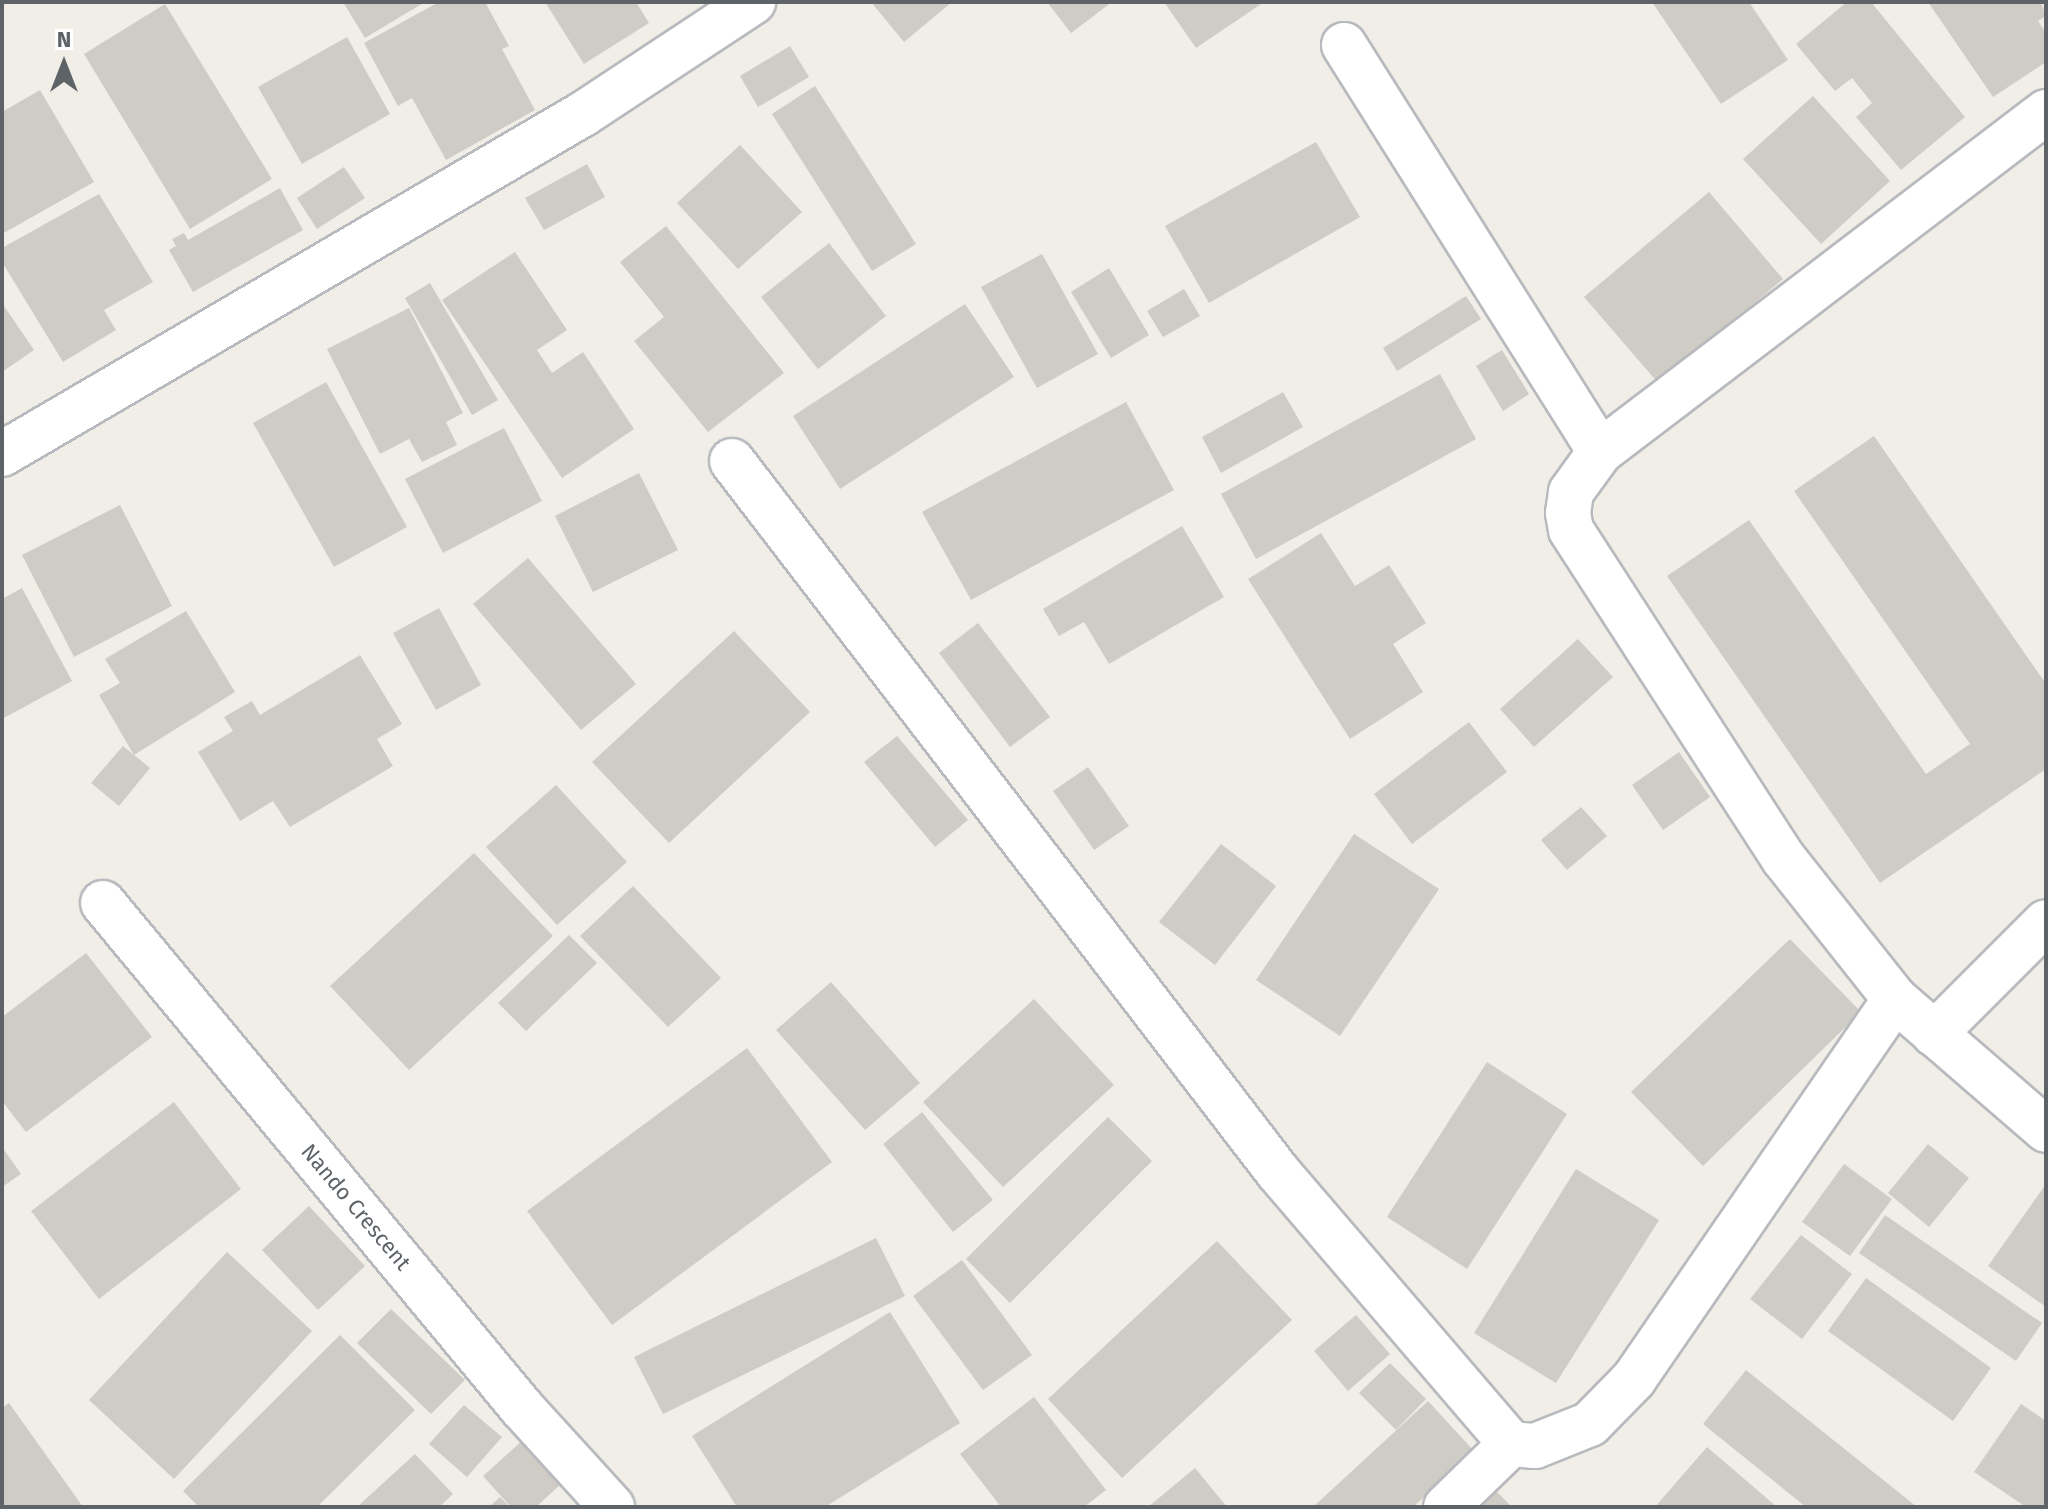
<!DOCTYPE html>
<html>
<head>
<meta charset="utf-8">
<style>
	body { margin:0 }
	#map { position:relative; width:2048px; height:1509px; overflow:hidden; background:#f1eee7; font-family:"Fira Sans",sans-serif }
	div>[style] { position:absolute }
	.building>* { inset:0; background:#cfcbc5 }
	.roads { filter:drop-shadow(2px 0 #b7babe) drop-shadow(-2px 0 #b7babe) drop-shadow(0 2px #b7babe) drop-shadow(0 -2px #b7babe) }
	.minor>* { height:44px; margin:-22px; padding:0 22px; transform-origin:22px; border-radius:22px; background:#fff }
	span { translate:-50% -50%; white-space:nowrap; text-align:center; line-height:1.15; -webkit-text-stroke:6px #fff; paint-order:stroke }
	.street-label { font-size:22px; color:#5e6368 }
	.frame { position:absolute; inset:0; border:4px solid #5e6368; pointer-events:none }
	.north { position:absolute; left:24px; top:24px; width:80px; height:80px; -webkit-text-stroke:6px #fff; paint-order:stroke; rotate:0deg; font-size:22px; font-weight:700; line-height:32px; text-align:center; color:#5e6368 }
	.north::after { content:''; display:block; margin:auto; width:28px; height:36px; background:#5e6368; clip-path:polygon(50% 0,100% 100%,50% 72%,0 100%) }
</style>
</head>
<body>
<div id="map">
	<div class="building">
		<div style="clip-path:polygon(343px 2px,425px 2px,365px 38px)"></div>
		<div style="clip-path:polygon(439px 2px,485px 2px,509px 46px,502px 49px,535px 110px,446px 160px,412px 98px,398px 106px,364px 43px)"></div>
		<div style="clip-path:polygon(545px 2px,636px 2px,649px 23px,584px 64px)"></div>
		<div style="clip-path:polygon(871px 2px,952px 2px,904px 42px)"></div>
		<div style="clip-path:polygon(1047px 2px,1112px 2px,1071px 33px)"></div>
		<div style="clip-path:polygon(1164px 2px,1264px 2px,1196px 48px)"></div>
		<div style="clip-path:polygon(1652px 2px,1749px 2px,1788px 60px,1721px 104px)"></div>
		<div style="clip-path:polygon(1847px 2px,1871px 2px,1965px 117px,1901px 170px,1856px 117px,1872px 103px,1852px 78px,1835px 91px,1796px 44px)"></div>
		<div style="clip-path:polygon(1928px 2px,2041px 2px,2046px 16px,2038px 21px,2046px 33px,2046px 62px,1993px 97px)"></div>
		<div style="clip-path:polygon(165px 4px,272px 179px,190px 229px,84px 54px)"></div>
		<div style="clip-path:polygon(347px 37px,390px 114px,302px 164px,258px 87px)"></div>
		<div style="clip-path:polygon(790px 46px,809px 77px,758px 107px,740px 76px)"></div>
		<div style="clip-path:polygon(815px 86px,916px 244px,872px 271px,772px 114px)"></div>
		<div style="clip-path:polygon(40px 90px,94px 182px,2px 234px,2px 112px)"></div>
		<div style="clip-path:polygon(1813px 96px,1890px 181px,1821px 244px,1743px 159px)"></div>
		<div style="clip-path:polygon(1316px 142px,1360px 217px,1209px 303px,1165px 226px)"></div>
		<div style="clip-path:polygon(740px 145px,802px 212px,738px 269px,677px 203px)"></div>
		<div style="clip-path:polygon(587px 164px,605px 197px,544px 230px,525px 198px)"></div>
		<div style="clip-path:polygon(344px 167px,365px 198px,317px 229px,297px 198px)"></div>
		<div style="clip-path:polygon(280px 188px,303px 230px,193px 292px,169px 250px,176px 246px,172px 239px,184px 233px,188px 240px)"></div>
		<div style="clip-path:polygon(1709px 192px,1783px 279px,1659px 384px,1584px 297px)"></div>
		<div style="clip-path:polygon(99px 194px,153px 282px,104px 310px,116px 330px,63px 362px,2px 262px,2px 248px)"></div>
		<div style="clip-path:polygon(666px 226px,784px 373px,708px 432px,634px 341px,664px 317px,620px 262px)"></div>
		<div style="clip-path:polygon(829px 243px,886px 316px,818px 369px,761px 297px)"></div>
		<div style="clip-path:polygon(515px 252px,567px 330px,537px 350px,552px 373px,583px 352px,634px 429px,562px 478px,442px 300px)"></div>
		<div style="clip-path:polygon(1042px 254px,1098px 354px,1037px 388px,981px 287px)"></div>
		<div style="clip-path:polygon(1109px 268px,1149px 335px,1111px 358px,1071px 292px)"></div>
		<div style="clip-path:polygon(430px 283px,498px 400px,472px 415px,405px 298px)"></div>
		<div style="clip-path:polygon(1184px 289px,1200px 316px,1163px 337px,1147px 311px)"></div>
		<div style="clip-path:polygon(1466px 296px,1481px 319px,1397px 371px,1383px 348px)"></div>
		<div style="clip-path:polygon(2px 303px,34px 350px,2px 372px)"></div>
		<div style="clip-path:polygon(965px 304px,1014px 377px,840px 489px,793px 416px)"></div>
		<div style="clip-path:polygon(409px 308px,463px 413px,446px 422px,457px 445px,422px 462px,409px 439px,380px 454px,327px 349px)"></div>
		<div style="clip-path:polygon(1502px 350px,1529px 394px,1503px 411px,1476px 366px)"></div>
		<div style="clip-path:polygon(1440px 374px,1476px 439px,1256px 559px,1221px 494px)"></div>
		<div style="clip-path:polygon(326px 382px,407px 527px,334px 567px,253px 423px)"></div>
		<div style="clip-path:polygon(1283px 392px,1303px 427px,1221px 473px,1202px 437px)"></div>
		<div style="clip-path:polygon(1126px 402px,1174px 490px,971px 600px,922px 512px)"></div>
		<div style="clip-path:polygon(504px 428px,542px 501px,443px 553px,405px 479px)"></div>
		<div style="clip-path:polygon(1874px 436px,2046px 684px,2046px 769px,1880px 883px,1667px 576px,1749px 520px,1926px 774px,1970px 744px,1794px 491px)"></div>
		<div style="clip-path:polygon(639px 473px,678px 550px,593px 592px,555px 516px)"></div>
		<div style="clip-path:polygon(120px 505px,172px 606px,74px 657px,22px 555px)"></div>
		<div style="clip-path:polygon(1182px 526px,1224px 597px,1109px 664px,1084px 622px,1059px 636px,1043px 609px)"></div>
		<div style="clip-path:polygon(1321px 533px,1355px 586px,1389px 565px,1426px 623px,1393px 644px,1423px 692px,1350px 739px,1248px 579px)"></div>
		<div style="clip-path:polygon(528px 558px,636px 684px,581px 730px,473px 604px)"></div>
		<div style="clip-path:polygon(22px 588px,72px 681px,2px 719px,2px 599px)"></div>
		<div style="clip-path:polygon(439px 608px,481px 685px,436px 710px,393px 633px)"></div>
		<div style="clip-path:polygon(186px 611px,235px 692px,134px 755px,99px 695px,120px 683px,105px 659px)"></div>
		<div style="clip-path:polygon(978px 623px,1050px 717px,1010px 747px,939px 653px)"></div>
		<div style="clip-path:polygon(734px 631px,810px 712px,669px 843px,592px 762px)"></div>
		<div style="clip-path:polygon(1578px 639px,1613px 677px,1534px 747px,1500px 709px)"></div>
		<div style="clip-path:polygon(360px 655px,402px 724px,377px 739px,393px 766px,290px 827px,273px 801px,240px 821px,198px 752px,233px 731px,224px 717px,252px 701px,260px 715px)"></div>
		<div style="clip-path:polygon(1469px 722px,1507px 772px,1412px 844px,1374px 794px)"></div>
		<div style="clip-path:polygon(897px 736px,968px 820px,935px 847px,864px 762px)"></div>
		<div style="clip-path:polygon(123px 746px,150px 768px,119px 806px,91px 783px)"></div>
		<div style="clip-path:polygon(1679px 752px,1710px 797px,1663px 830px,1632px 785px)"></div>
		<div style="clip-path:polygon(1088px 767px,1129px 826px,1094px 850px,1053px 791px)"></div>
		<div style="clip-path:polygon(556px 785px,627px 862px,557px 925px,486px 847px)"></div>
		<div style="clip-path:polygon(1581px 807px,1607px 836px,1567px 870px,1541px 840px)"></div>
		<div style="clip-path:polygon(1354px 834px,1439px 889px,1340px 1036px,1256px 980px)"></div>
		<div style="clip-path:polygon(1221px 844px,1276px 886px,1215px 965px,1159px 922px)"></div>
		<div style="clip-path:polygon(474px 853px,553px 936px,409px 1070px,330px 986px)"></div>
		<div style="clip-path:polygon(633px 886px,721px 978px,668px 1027px,580px 936px)"></div>
		<div style="clip-path:polygon(569px 935px,597px 963px,526px 1031px,498px 1003px)"></div>
		<div style="clip-path:polygon(1790px 939px,1861px 1012px,1703px 1166px,1631px 1092px)"></div>
		<div style="clip-path:polygon(86px 953px,152px 1037px,26px 1132px,2px 1101px,2px 1017px)"></div>
		<div style="clip-path:polygon(831px 982px,920px 1083px,865px 1130px,776px 1030px)"></div>
		<div style="clip-path:polygon(1034px 999px,1114px 1085px,1003px 1187px,923px 1102px)"></div>
		<div style="clip-path:polygon(747px 1048px,832px 1162px,612px 1325px,527px 1211px)"></div>
		<div style="clip-path:polygon(1487px 1062px,1567px 1114px,1467px 1269px,1387px 1217px)"></div>
		<div style="clip-path:polygon(174px 1102px,241px 1189px,99px 1299px,31px 1211px)"></div>
		<div style="clip-path:polygon(922px 1112px,993px 1200px,953px 1232px,883px 1144px)"></div>
		<div style="clip-path:polygon(1108px 1117px,1152px 1161px,1010px 1303px,966px 1259px)"></div>
		<div style="clip-path:polygon(1928px 1144px,1969px 1178px,1929px 1227px,1888px 1193px)"></div>
		<div style="clip-path:polygon(2px 1147px,21px 1174px,2px 1187px)"></div>
		<div style="clip-path:polygon(1844px 1164px,1892px 1199px,1850px 1256px,1802px 1222px)"></div>
		<div style="clip-path:polygon(1576px 1169px,1659px 1220px,1556px 1383px,1474px 1333px)"></div>
		<div style="clip-path:polygon(2046px 1184px,2046px 1307px,1988px 1266px)"></div>
		<div style="clip-path:polygon(309px 1206px,365px 1266px,318px 1310px,262px 1250px)"></div>
		<div style="clip-path:polygon(1885px 1215px,2042px 1323px,2016px 1361px,1859px 1253px)"></div>
		<div style="clip-path:polygon(1801px 1235px,1852px 1274px,1802px 1339px,1750px 1299px)"></div>
		<div style="clip-path:polygon(876px 1238px,905px 1296px,663px 1414px,634px 1357px)"></div>
		<div style="clip-path:polygon(1217px 1241px,1292px 1320px,1122px 1478px,1048px 1399px)"></div>
		<div style="clip-path:polygon(227px 1252px,312px 1331px,174px 1479px,89px 1400px)"></div>
		<div style="clip-path:polygon(962px 1260px,1032px 1355px,983px 1390px,913px 1296px)"></div>
		<div style="clip-path:polygon(1866px 1278px,1991px 1368px,1953px 1421px,1828px 1331px)"></div>
		<div style="clip-path:polygon(391px 1309px,465px 1380px,431px 1414px,357px 1343px)"></div>
		<div style="clip-path:polygon(890px 1312px,960px 1423px,825px 1507px,737px 1507px,692px 1436px)"></div>
		<div style="clip-path:polygon(1356px 1315px,1390px 1354px,1348px 1391px,1314px 1351px)"></div>
		<div style="clip-path:polygon(340px 1335px,415px 1410px,317px 1507px,199px 1507px,183px 1491px)"></div>
		<div style="clip-path:polygon(1390px 1363px,1426px 1399px,1396px 1430px,1359px 1393px)"></div>
		<div style="clip-path:polygon(1746px 1370px,1917px 1507px,1806px 1507px,1703px 1424px)"></div>
		<div style="clip-path:polygon(1034px 1397px,1106px 1490px,1084px 1507px,1001px 1507px,960px 1454px)"></div>
		<div style="clip-path:polygon(1428px 1401px,1474px 1451px,1413px 1507px,1313px 1507px)"></div>
		<div style="clip-path:polygon(9px 1403px,83px 1507px,2px 1507px,2px 1408px)"></div>
		<div style="clip-path:polygon(2021px 1404px,2046px 1421px,2046px 1507px,2026px 1507px,1974px 1472px)"></div>
		<div style="clip-path:polygon(464px 1405px,502px 1437px,467px 1477px,429px 1444px)"></div>
		<div style="clip-path:polygon(522px 1441px,561px 1484px,536px 1507px,511px 1507px,483px 1476px)"></div>
		<div style="clip-path:polygon(1707px 1447px,1777px 1507px,1655px 1507px)"></div>
		<div style="clip-path:polygon(415px 1454px,453px 1494px,439px 1507px,357px 1507px)"></div>
		<div style="clip-path:polygon(1195px 1468px,1227px 1507px,1148px 1507px)"></div>
		<div style="clip-path:polygon(1493px 1488px,1512px 1507px,1474px 1507px)"></div>
		<div style="clip-path:polygon(500px 1497px,510px 1507px,489px 1507px)"></div>
	</div>
	<div class="roads">
		<div class="minor">
			<div style="left:1344px;top:45px;width:481px;rotate:57.8deg"></div>
			<div style="left:2046px;top:112px;width:561px;rotate:142.68deg"></div>
			<div style="left:1600px;top:452px;width:49px;rotate:125.9deg"></div>
			<div style="left:1571px;top:492px;width:21px;rotate:98deg"></div>
			<div style="left:1568px;top:513px;width:17px;rotate:80deg"></div>
			<div style="left:1571px;top:530px;width:392px;rotate:57.1deg"></div>
			<div style="left:1784px;top:859px;width:179px;rotate:51.6deg"></div>
			<div style="left:1895px;top:999px;width:200px;rotate:40.9deg"></div>
			<div style="left:2px;top:454px;width:673px;rotate:-30.34deg"></div>
			<div style="left:583px;top:114px;width:204px;rotate:-33.4deg"></div>
			<div style="left:732px;top:461px;width:896px;rotate:52.48deg"></div>
			<div style="left:1278px;top:1172px;width:358px;rotate:49.4deg"></div>
			<div style="left:103px;top:903px;width:656px;rotate:50.32deg"></div>
			<div style="left:522px;top:1408px;width:134px;rotate:47.7deg"></div>
			<div style="left:1934px;top:1034px;width:158px;rotate:-45deg"></div>
			<div style="left:1446px;top:1507px;width:91px;rotate:-44.1deg"></div>
			<div style="left:1511px;top:1444px;width:24px;rotate:5deg"></div>
			<div style="left:1535px;top:1446px;width:59px;rotate:-21.8deg"></div>
			<div style="left:1590px;top:1424px;width:63px;rotate:-45.6deg"></div>
			<div style="left:1634px;top:1379px;width:461px;rotate:-55.5deg"></div>
		</div>
	</div>
	<div class="street-label">
		<span style="left:356px;top:1207px;rotate:50deg">Nando Crescent</span>
	</div>
	<div class="frame"></div>
	<div class="north">N</div>
</div>
</body>
</html>
